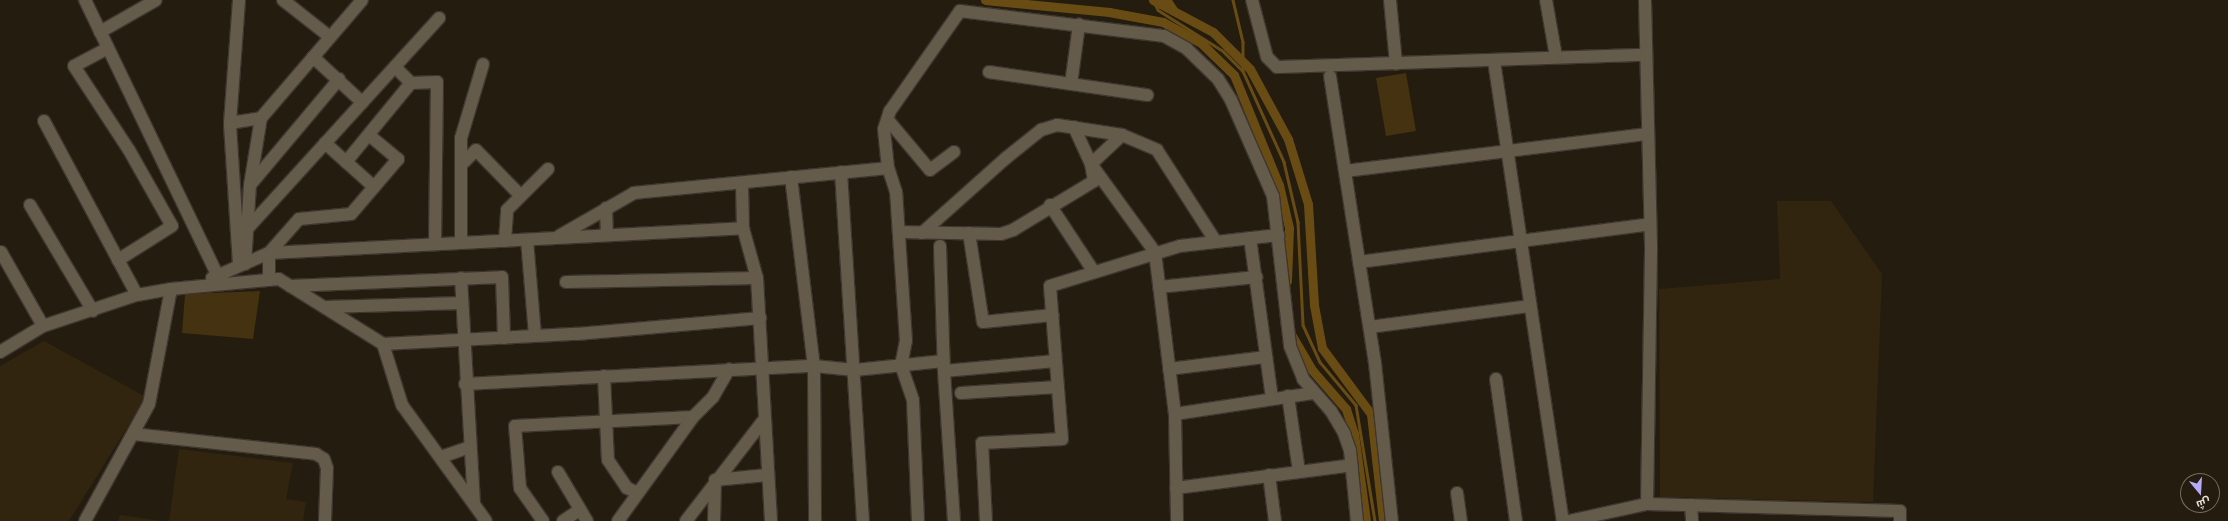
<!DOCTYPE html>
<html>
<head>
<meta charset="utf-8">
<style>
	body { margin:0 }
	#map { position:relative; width:2228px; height:521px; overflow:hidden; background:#241c0e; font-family:Mulish,Cairo,sans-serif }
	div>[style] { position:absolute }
	.built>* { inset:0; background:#312510 }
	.green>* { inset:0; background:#443210 }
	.water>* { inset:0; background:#694c14 }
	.stream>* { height:2.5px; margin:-1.25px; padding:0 1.25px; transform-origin:1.25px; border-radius:1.25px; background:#694c14 }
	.canal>* { height:9px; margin:-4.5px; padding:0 4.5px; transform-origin:4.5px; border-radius:4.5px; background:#694c14 }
	.roads { filter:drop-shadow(1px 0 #3d3730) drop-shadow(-1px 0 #3d3730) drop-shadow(0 1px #3d3730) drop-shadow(0 -1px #3d3730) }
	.minor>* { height:12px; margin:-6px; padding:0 6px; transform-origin:6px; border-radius:6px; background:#655b4b }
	span { translate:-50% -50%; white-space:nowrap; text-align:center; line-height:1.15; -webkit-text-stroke:3.5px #241c0e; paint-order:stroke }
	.north { position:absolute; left:2180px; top:473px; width:40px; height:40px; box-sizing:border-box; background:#241c0e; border:1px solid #736c60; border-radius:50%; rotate:162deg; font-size:11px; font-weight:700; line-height:16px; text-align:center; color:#e9e3da }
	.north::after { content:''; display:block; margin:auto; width:14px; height:18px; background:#b7abf8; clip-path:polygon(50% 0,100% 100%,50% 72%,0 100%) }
</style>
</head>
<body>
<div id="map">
	<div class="built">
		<div style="clip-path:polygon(1777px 201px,1831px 201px,1882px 274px,1873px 502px,1660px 497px,1659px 289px,1780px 279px)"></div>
		<div style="clip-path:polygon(44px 341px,146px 397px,69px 521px,0 521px,0 366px)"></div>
		<div style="clip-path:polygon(179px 449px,293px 463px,286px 499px,306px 502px,303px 521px,169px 521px)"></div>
		<div style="clip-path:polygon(120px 515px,162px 521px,118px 521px)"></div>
	</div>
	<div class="green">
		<div style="clip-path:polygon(1406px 73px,1416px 131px,1386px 136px,1376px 78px)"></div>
		<div style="clip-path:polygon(260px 291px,253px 339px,182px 333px,185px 294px)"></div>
	</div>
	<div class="water">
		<div style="clip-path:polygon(1153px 0,1172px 0,1180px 12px)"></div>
	</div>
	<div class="stream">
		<div style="left:1153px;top:0;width:11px;rotate:63deg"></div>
		<div style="left:1158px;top:10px;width:77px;rotate:32.2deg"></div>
		<div style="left:1223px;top:51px;width:28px;rotate:45deg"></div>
		<div style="left:1243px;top:71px;width:100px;rotate:65.7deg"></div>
		<div style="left:1284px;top:162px;width:62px;rotate:76.9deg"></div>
		<div style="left:1298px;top:222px;width:103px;rotate:87.2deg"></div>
		<div style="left:1303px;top:325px;width:41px;rotate:65.3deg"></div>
		<div style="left:1320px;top:362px;width:56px;rotate:50.1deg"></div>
		<div style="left:1356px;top:405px;width:118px;rotate:80.7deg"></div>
		<div style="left:1233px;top:0;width:43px;rotate:76.6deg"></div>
		<div style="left:1243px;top:42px;width:29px;rotate:90deg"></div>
	</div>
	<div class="canal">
		<div style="left:985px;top:0;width:125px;rotate:5.5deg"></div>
		<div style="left:1109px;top:12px;width:55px;rotate:10.5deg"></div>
		<div style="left:1163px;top:22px;width:43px;rotate:28.9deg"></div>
		<div style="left:1201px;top:43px;width:46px;rotate:44.1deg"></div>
		<div style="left:1234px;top:75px;width:119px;rotate:67.8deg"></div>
		<div style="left:1279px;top:185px;width:44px;rotate:76.9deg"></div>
		<div style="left:1289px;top:228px;width:53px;rotate:92.2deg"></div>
		<div style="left:1153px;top:0;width:68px;rotate:28.1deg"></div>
		<div style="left:1213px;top:32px;width:52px;rotate:45deg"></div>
		<div style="left:1250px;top:69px;width:80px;rotate:61.5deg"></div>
		<div style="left:1288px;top:139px;width:68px;rotate:72.9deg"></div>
		<div style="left:1308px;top:204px;width:101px;rotate:86.6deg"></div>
		<div style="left:1314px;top:305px;width:44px;rotate:79.5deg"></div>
		<div style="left:1322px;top:348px;width:82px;rotate:53.4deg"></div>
		<div style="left:1371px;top:414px;width:108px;rotate:83.6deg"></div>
		<div style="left:1291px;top:334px;width:42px;rotate:59.7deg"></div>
		<div style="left:1312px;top:370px;width:52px;rotate:48.9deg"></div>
		<div style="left:1346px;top:409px;width:25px;rotate:72deg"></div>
		<div style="left:1354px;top:433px;width:89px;rotate:82.2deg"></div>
	</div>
	<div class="roads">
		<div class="minor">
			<div style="left:85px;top:0;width:306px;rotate:64.3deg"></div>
			<div style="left:283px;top:0;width:60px;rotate:38.2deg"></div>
			<div style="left:1252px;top:0;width:59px;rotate:75.3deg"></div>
			<div style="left:1267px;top:57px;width:14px;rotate:45deg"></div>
			<div style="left:1277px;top:67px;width:369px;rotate:-1.9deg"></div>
			<div style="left:1390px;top:0;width:64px;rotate:84.6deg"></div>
			<div style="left:1546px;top:0;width:58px;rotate:80deg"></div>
			<div style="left:1645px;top:0;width:251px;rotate:88.6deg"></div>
			<div style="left:1651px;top:251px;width:253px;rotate:90.9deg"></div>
			<div style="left:100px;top:32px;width:64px;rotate:-29.7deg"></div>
			<div style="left:108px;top:48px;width:38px;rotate:152deg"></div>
			<div style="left:74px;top:66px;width:100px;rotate:56.8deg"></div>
			<div style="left:129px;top:150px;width:87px;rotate:60.5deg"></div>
			<div style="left:172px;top:226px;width:64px;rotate:147.8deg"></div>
			<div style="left:313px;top:57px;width:67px;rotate:42.6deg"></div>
			<div style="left:1494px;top:61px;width:465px;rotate:81.5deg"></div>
			<div style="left:395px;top:67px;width:23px;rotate:45deg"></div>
			<div style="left:411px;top:83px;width:26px;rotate:-2deg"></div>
			<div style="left:437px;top:82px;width:162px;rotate:90.7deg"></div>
			<div style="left:989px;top:72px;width:160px;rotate:8.3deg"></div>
			<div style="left:1330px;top:76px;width:291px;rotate:81.1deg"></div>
			<div style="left:1375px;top:363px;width:159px;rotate:83.9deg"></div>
			<div style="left:1071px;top:84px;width:60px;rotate:-82.3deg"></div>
			<div style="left:888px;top:120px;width:65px;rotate:50deg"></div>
			<div style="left:930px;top:170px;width:30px;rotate:-37deg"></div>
			<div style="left:44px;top:121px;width:197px;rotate:61.9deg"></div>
			<div style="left:230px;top:123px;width:31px;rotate:-9deg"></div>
			<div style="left:1074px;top:127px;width:41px;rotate:65.3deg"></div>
			<div style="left:1091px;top:164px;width:109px;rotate:54deg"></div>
			<div style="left:1155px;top:252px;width:163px;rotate:83deg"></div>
			<div style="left:1175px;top:414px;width:107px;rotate:88.9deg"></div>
			<div style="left:369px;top:135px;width:38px;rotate:40deg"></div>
			<div style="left:398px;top:159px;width:72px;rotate:130.5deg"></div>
			<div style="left:351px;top:214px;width:52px;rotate:174.5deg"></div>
			<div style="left:299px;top:219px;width:45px;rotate:131.4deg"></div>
			<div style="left:269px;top:253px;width:475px;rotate:-3deg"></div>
			<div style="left:325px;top:143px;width:66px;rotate:41.9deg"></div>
			<div style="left:346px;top:162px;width:102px;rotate:-50.6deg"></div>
			<div style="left:461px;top:165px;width:21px;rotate:-45deg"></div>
			<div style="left:476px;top:150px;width:64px;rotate:45.6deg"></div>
			<div style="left:1345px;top:171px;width:305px;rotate:-7deg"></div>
			<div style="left:841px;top:172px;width:350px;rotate:86.4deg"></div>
			<div style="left:791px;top:177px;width:190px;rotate:83.1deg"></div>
			<div style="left:814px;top:366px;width:155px;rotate:89.6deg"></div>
			<div style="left:251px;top:184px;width:137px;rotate:-50deg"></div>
			<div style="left:742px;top:184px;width:44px;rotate:88.7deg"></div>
			<div style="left:743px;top:228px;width:52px;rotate:74.4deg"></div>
			<div style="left:757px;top:278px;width:243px;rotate:86.7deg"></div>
			<div style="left:30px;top:205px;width:123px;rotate:59.3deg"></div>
			<div style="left:1050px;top:205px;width:80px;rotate:56.7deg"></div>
			<div style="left:606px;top:208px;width:27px;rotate:88deg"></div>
			<div style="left:248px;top:228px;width:284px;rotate:-47.7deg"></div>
			<div style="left:899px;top:232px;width:102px;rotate:1.1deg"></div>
			<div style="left:1001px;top:234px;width:13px;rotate:-18deg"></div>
			<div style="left:1013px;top:230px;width:95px;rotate:-31.2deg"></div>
			<div style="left:1094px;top:181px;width:17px;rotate:-100deg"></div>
			<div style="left:1091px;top:164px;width:42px;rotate:-43.1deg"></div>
			<div style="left:922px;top:233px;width:113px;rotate:-41.8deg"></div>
			<div style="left:1006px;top:158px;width:45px;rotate:-38.7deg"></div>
			<div style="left:1041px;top:130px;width:17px;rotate:-17deg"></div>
			<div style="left:1057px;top:125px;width:66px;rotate:8.7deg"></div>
			<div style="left:1122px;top:135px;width:38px;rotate:23deg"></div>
			<div style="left:1157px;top:150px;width:109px;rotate:57.3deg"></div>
			<div style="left:969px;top:233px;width:90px;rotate:81.1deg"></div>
			<div style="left:983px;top:322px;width:70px;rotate:-5.7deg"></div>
			<div style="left:559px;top:236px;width:86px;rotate:-29.8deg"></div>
			<div style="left:634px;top:193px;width:255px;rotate:-5.6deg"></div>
			<div style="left:1250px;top:238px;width:162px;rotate:82.2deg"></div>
			<div style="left:527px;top:240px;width:96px;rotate:85.2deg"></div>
			<div style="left:505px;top:241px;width:31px;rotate:-86deg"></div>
			<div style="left:507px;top:210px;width:58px;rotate:-45deg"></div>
			<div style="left:461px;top:243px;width:105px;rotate:-90deg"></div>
			<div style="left:461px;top:138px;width:77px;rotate:-73.4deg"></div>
			<div style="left:940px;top:246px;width:125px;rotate:88.2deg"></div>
			<div style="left:944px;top:371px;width:150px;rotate:86.2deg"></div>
			<div style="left:1px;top:252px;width:85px;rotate:60.4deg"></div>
			<div style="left:1359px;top:262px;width:293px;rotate:-7.4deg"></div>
			<div style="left:239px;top:264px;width:141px;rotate:-93.7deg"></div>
			<div style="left:230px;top:123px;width:123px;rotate:-85.8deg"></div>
			<div style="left:245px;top:264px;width:79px;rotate:-86.4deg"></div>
			<div style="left:250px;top:185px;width:68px;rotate:-80.7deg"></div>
			<div style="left:261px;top:118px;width:155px;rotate:-49.4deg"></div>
			<div style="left:212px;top:278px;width:62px;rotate:-23.7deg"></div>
			<div style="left:269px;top:253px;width:27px;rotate:90deg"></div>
			<div style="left:461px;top:278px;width:224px;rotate:86.7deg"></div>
			<div style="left:566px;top:282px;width:191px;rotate:-1.2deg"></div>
			<div style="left:290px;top:286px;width:212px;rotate:-2.4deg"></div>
			<div style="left:502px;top:277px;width:61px;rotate:88.1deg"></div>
			<div style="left:1159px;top:287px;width:98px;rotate:-5.9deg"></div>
			<div style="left:171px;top:289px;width:108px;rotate:-5.3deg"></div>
			<div style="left:279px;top:279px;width:123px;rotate:32deg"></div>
			<div style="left:383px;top:344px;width:194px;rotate:-3deg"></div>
			<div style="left:577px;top:334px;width:184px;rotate:-5deg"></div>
			<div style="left:325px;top:307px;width:137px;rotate:-1.7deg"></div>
			<div style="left:1370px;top:327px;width:160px;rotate:-7.5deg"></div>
			<div style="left:383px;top:344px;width:64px;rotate:72.7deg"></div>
			<div style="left:402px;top:405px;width:143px;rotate:54.1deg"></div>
			<div style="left:0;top:352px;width:50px;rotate:-31.2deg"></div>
			<div style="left:43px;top:326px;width:99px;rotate:-18.3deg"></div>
			<div style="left:137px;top:295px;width:35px;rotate:-10deg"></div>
			<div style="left:171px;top:289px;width:117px;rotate:100.8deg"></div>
			<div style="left:149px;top:404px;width:133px;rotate:118.7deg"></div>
			<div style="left:1169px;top:369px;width:98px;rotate:-7.1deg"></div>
			<div style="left:944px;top:371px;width:112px;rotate:-5.1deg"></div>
			<div style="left:604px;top:376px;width:84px;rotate:87.3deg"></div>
			<div style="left:608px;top:460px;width:34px;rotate:56deg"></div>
			<div style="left:627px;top:488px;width:12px;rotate:24deg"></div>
			<div style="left:1496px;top:379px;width:143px;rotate:82deg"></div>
			<div style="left:465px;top:384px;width:349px;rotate:-3deg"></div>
			<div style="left:814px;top:366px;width:41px;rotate:5.6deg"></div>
			<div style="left:855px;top:370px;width:89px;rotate:-5.8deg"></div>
			<div style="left:961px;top:393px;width:97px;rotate:-3.5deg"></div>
			<div style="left:1288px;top:396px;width:76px;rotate:81.7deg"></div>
			<div style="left:1175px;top:414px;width:141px;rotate:-8.6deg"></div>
			<div style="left:133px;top:434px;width:184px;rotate:6.2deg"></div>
			<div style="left:316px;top:454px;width:9px;rotate:32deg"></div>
			<div style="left:324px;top:459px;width:9px;rotate:72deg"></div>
			<div style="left:327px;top:468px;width:53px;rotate:92.2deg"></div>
			<div style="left:441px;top:457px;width:31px;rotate:-19deg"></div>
			<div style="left:558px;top:472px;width:57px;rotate:59.4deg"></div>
			<div style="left:1269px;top:475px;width:46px;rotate:82.6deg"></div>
			<div style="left:1176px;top:488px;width:177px;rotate:-7.4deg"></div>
			<div style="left:1457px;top:493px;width:28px;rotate:82deg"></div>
			<div style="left:1691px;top:505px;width:16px;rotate:86deg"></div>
			<div style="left:543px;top:521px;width:40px;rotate:-124.9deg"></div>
			<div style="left:520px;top:488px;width:62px;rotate:-94.6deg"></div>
			<div style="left:515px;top:426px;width:178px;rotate:-2.9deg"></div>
			<div style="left:563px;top:521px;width:18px;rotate:-34deg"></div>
			<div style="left:618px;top:521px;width:128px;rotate:-54.2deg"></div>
			<div style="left:693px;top:417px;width:28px;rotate:-45deg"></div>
			<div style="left:713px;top:397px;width:32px;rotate:-60deg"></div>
			<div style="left:686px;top:521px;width:126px;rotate:-52.4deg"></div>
			<div style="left:714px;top:521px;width:41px;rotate:-88.6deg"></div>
			<div style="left:715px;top:480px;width:52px;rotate:-5.5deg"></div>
			<div style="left:918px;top:521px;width:121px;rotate:-92.4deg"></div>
			<div style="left:913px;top:400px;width:36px;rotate:-109deg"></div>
			<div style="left:901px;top:366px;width:25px;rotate:-79deg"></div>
			<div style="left:906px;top:341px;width:149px;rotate:-93.8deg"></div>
			<div style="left:896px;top:192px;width:25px;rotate:-108deg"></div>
			<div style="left:888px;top:168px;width:39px;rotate:-96deg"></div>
			<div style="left:884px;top:129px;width:19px;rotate:-72deg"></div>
			<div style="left:890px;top:111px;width:122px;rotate:-55deg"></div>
			<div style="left:960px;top:11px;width:206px;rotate:7deg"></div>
			<div style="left:1164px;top:36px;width:26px;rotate:29deg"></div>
			<div style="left:1187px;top:49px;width:43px;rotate:44.1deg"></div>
			<div style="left:1218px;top:79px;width:25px;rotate:58deg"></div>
			<div style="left:1231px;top:100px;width:105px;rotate:66.4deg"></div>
			<div style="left:1273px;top:196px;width:151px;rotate:83.5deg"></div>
			<div style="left:1290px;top:346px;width:35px;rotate:68deg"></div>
			<div style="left:1303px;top:379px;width:43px;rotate:48.8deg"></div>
			<div style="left:1331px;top:411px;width:26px;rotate:59deg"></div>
			<div style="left:1344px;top:433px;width:18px;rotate:71deg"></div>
			<div style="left:1350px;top:450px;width:71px;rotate:84.4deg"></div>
			<div style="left:986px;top:521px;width:78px;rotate:-92.9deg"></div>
			<div style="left:982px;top:443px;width:80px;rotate:-2.9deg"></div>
			<div style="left:1062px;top:439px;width:153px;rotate:-94.5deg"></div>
			<div style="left:1050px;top:286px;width:136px;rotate:-17.1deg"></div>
			<div style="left:1180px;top:246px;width:99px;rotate:-6.4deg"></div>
			<div style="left:1569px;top:521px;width:80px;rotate:-12.3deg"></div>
			<div style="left:1647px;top:504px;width:253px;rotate:1.6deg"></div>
			<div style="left:1900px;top:511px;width:10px;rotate:90deg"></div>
		</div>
	</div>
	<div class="north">ش</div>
</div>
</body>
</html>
